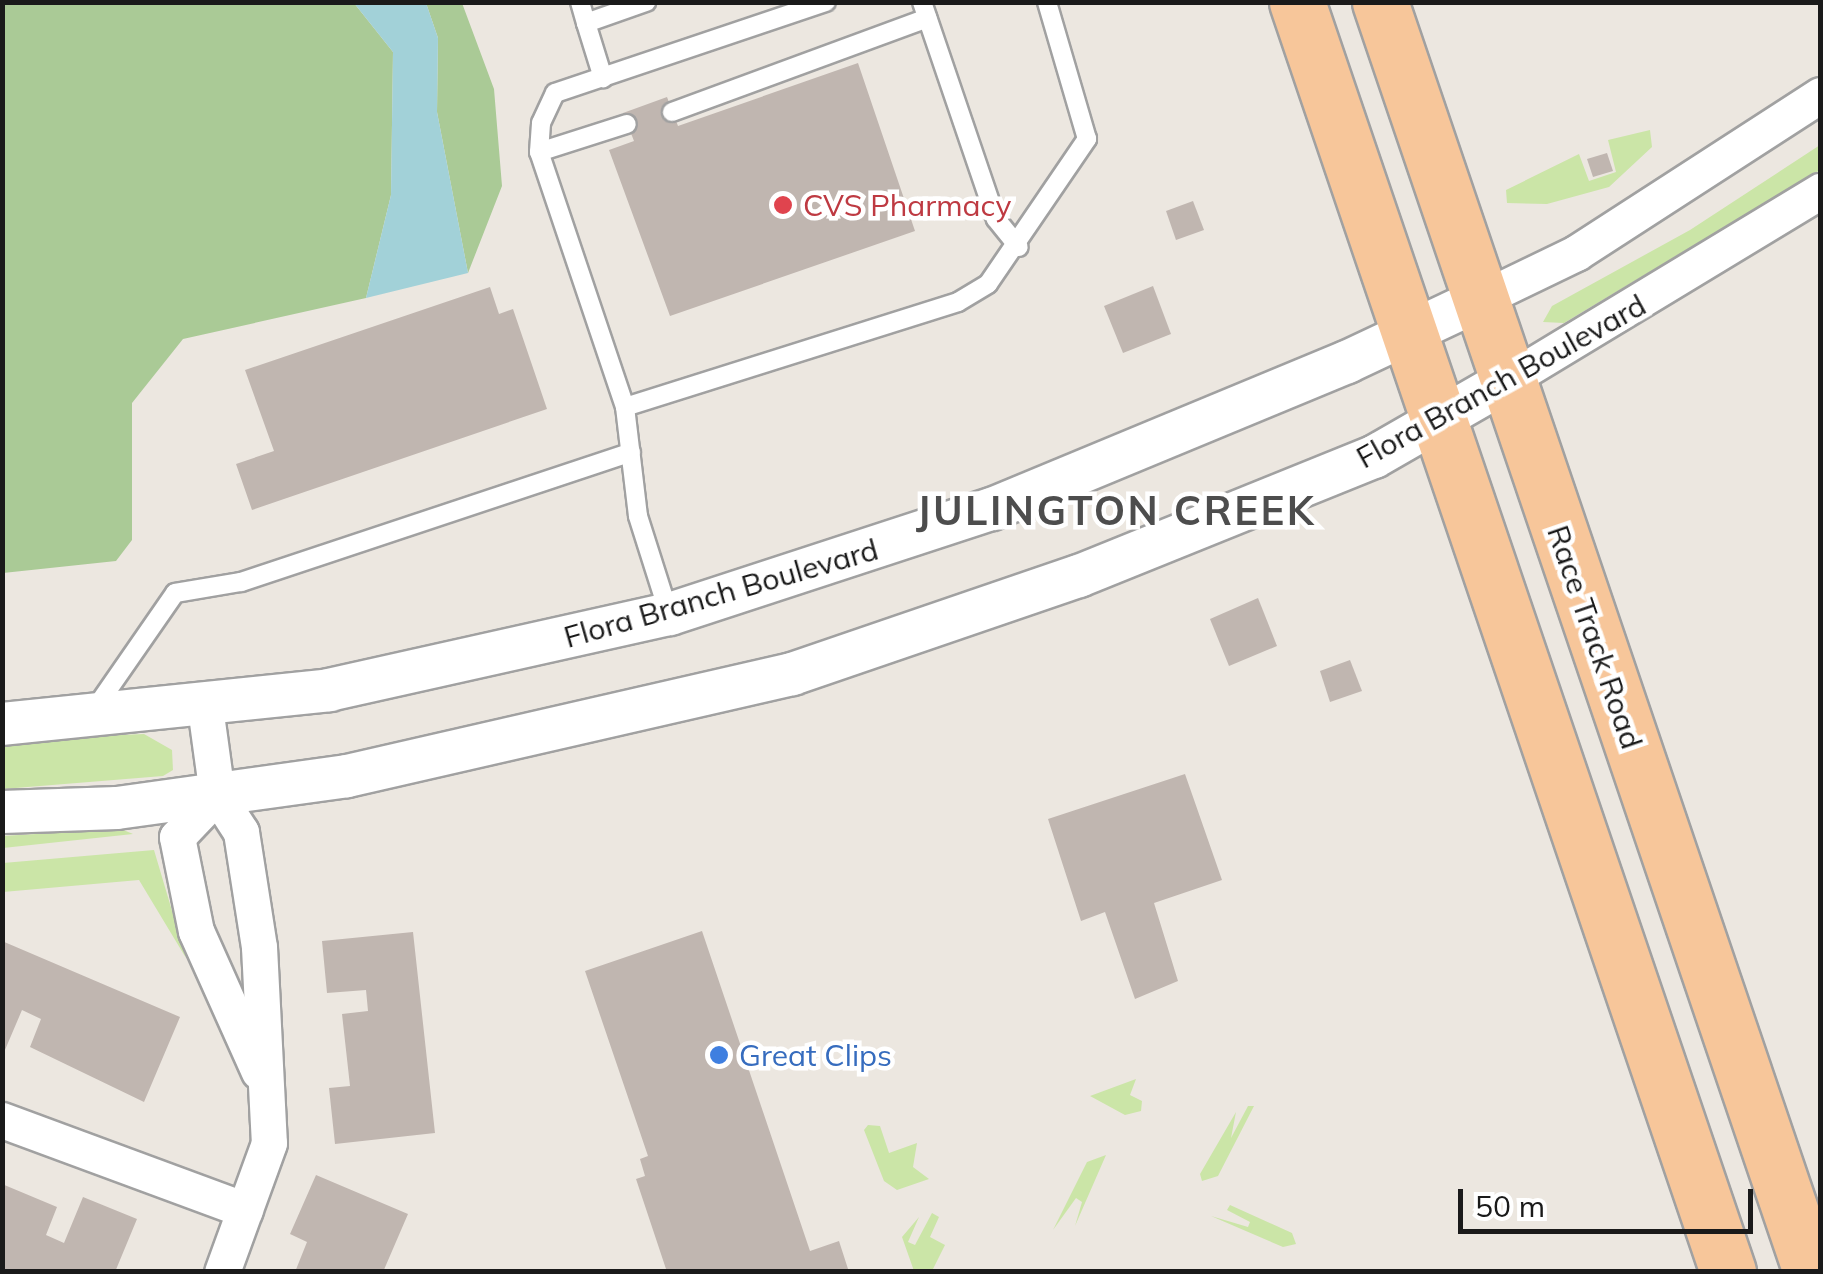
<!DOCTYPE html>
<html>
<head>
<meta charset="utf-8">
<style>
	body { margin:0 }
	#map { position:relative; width:1823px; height:1274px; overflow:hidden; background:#ece7e0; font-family:Mulish,sans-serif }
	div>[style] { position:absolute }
	.grass>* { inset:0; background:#cbe5a7 }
	.forest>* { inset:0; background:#aaca96 }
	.water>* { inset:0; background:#a2d1d8 }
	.building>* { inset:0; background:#c0b6b0 }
	.roads { filter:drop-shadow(2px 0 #a1a1a1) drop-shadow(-2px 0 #a1a1a1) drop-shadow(0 2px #a1a1a1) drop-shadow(0 -2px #a1a1a1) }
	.service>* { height:18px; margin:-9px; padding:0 9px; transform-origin:9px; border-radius:9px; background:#fff }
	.minor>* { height:35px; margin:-17.5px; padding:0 17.5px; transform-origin:17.5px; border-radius:17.5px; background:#fff }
	.tertiary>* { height:42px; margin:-21px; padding:0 21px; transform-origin:21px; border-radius:21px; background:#fff }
	.primary>* { height:55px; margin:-27.5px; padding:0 27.5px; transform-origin:27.5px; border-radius:27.5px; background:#f7c69a }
	.dots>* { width:28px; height:28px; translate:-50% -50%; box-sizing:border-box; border:5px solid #fff; border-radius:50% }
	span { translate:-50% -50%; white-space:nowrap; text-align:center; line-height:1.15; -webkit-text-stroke:9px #fff; paint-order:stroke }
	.health-label { font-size:30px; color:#be3a42 }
	.left { translate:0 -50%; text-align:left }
	.street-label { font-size:30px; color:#1a1a1a }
	.shop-label { font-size:30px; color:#366cbe }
	.district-label { font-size:40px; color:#4d4d4d; font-weight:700; letter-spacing:2.5px }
	.frame { position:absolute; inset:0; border:5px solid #1a1a1a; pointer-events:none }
	.scale { position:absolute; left:1458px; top:1189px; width:295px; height:45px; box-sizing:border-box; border:5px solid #1a1a1a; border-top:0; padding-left:12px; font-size:30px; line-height:35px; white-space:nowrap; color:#1a1a1a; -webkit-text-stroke:8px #fff; paint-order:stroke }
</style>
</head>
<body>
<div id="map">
	<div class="grass">
		<div style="clip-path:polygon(1650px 130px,1652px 147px,1609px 187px,1547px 204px,1507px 203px,1506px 190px,1579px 154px,1589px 181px,1616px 172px,1608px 140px)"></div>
		<div style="clip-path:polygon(1820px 145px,1820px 170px,1802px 181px,1564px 323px,1543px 322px,1552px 306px,1690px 230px)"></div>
		<div style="clip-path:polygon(144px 734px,172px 750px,173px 770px,163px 776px,3px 789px,2px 740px)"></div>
		<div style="clip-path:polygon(121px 829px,133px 834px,3px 848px,2px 836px)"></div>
		<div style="clip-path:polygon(154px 850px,186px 958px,139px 880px,3px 892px,3px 863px)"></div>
		<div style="clip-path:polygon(1136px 1079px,1130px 1095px,1142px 1101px,1141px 1111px,1125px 1115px,1090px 1096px)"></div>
		<div style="clip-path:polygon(1248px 1106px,1254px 1106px,1218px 1176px,1202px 1181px,1200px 1174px,1236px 1112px,1231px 1138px)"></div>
		<div style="clip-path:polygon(868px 1125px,880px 1126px,889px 1153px,917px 1143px,913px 1167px,929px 1179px,897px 1190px,884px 1181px,864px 1130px)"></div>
		<div style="clip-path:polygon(1106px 1155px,1075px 1226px,1082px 1202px,1076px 1198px,1053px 1230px,1087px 1162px)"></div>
		<div style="clip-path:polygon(1230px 1205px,1292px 1233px,1296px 1244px,1283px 1247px,1211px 1216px,1248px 1227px,1250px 1222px,1227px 1210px)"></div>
		<div style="clip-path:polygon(932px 1213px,939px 1217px,930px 1237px,945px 1245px,932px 1271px,914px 1271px,902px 1237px,919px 1217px,908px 1242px,915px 1245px)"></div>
	</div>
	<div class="forest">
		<div style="clip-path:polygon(2px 3px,354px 3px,393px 52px,391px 195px,366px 298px,183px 339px,132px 403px,132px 540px,116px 561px,3px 573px)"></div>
		<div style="clip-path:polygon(426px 3px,462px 3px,494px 89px,502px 186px,468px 273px,437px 112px,438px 38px)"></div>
	</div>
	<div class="water">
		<div style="clip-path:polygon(354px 3px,426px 3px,438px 38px,437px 112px,468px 273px,366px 298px,391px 195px,393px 52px)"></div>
	</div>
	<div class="building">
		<div style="clip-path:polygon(858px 63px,915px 231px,670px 316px,609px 150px,634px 141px,623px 113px,667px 97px,678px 126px)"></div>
		<div style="clip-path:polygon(1607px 153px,1613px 171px,1593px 177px,1587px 159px)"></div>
		<div style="clip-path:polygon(1193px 201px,1204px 230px,1176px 240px,1166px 211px)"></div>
		<div style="clip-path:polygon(1153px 286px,1171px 334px,1123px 353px,1104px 306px)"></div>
		<div style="clip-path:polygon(490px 287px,499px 314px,513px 309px,547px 409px,252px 510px,236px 464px,274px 451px,245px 370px)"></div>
		<div style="clip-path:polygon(1258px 598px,1277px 646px,1229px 666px,1210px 619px)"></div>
		<div style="clip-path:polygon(1350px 660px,1362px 691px,1330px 702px,1320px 671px)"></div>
		<div style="clip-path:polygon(1185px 774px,1222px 880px,1154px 903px,1178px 981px,1135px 999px,1105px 912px,1081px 921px,1048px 819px)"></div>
		<div style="clip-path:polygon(702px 931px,810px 1251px,839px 1241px,849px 1272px,667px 1272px,636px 1179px,645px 1176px,640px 1159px,648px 1156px,585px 971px)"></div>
		<div style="clip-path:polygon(413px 932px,435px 1133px,335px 1144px,329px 1088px,350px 1086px,342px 1014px,368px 1011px,366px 990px,327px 993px,322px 941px)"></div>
		<div style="clip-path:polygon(2px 941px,180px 1017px,144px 1102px,30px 1047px,41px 1019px,22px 1010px,2px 1057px)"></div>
		<div style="clip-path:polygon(316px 1175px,408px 1214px,383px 1272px,295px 1272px,307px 1242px,290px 1234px)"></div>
		<div style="clip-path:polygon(2px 1184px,57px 1207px,46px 1235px,64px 1243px,83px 1197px,137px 1219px,115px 1272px,2px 1272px)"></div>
	</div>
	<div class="roads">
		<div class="service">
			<div style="left:580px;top:2px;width:22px;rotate:74deg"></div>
			<div style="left:586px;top:23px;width:64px;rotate:-19.3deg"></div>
			<div style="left:922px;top:2px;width:229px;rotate:71.2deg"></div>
			<div style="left:996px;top:219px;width:36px;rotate:51deg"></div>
			<div style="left:586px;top:23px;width:58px;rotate:72.8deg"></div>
			<div style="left:672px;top:112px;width:272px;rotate:-20.2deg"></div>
			<div style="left:539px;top:152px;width:92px;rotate:-17.7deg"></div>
			<div style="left:625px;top:407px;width:349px;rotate:-17.5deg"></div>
			<div style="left:958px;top:302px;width:35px;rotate:-31deg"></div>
			<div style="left:988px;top:284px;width:176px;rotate:-55.7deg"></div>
			<div style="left:1087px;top:139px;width:143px;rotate:-106.3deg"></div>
			<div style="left:669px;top:614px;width:103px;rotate:-107.6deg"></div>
			<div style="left:638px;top:516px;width:110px;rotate:-96.8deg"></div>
			<div style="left:625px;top:407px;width:269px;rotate:-108.6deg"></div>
			<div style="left:539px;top:152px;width:29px;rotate:-86deg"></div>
			<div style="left:541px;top:123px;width:33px;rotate:-65deg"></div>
			<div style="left:555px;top:93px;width:286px;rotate:-18.6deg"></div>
			<div style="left:94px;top:710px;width:142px;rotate:-55.3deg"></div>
			<div style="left:175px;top:593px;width:67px;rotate:-9.5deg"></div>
			<div style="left:241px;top:582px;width:411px;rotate:-18.4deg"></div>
		</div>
		<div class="minor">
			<div style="left:1481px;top:299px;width:106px;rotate:-25.8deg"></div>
			<div style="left:1576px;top:253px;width:291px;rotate:-32.9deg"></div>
			<div style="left:1508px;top:380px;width:365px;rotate:-31.2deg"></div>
			<div style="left:205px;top:707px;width:89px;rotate:82.2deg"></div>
			<div style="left:217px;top:795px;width:44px;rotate:57deg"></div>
			<div style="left:241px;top:832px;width:116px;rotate:81.1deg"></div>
			<div style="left:259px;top:947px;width:196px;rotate:87.1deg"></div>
			<div style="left:269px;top:1143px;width:137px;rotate:110deg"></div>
			<div style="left:217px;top:795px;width:58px;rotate:133.6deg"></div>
			<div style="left:177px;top:837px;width:96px;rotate:78.6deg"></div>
			<div style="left:196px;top:931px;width:154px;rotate:65.9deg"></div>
			<div style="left:2px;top:1120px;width:259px;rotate:20.3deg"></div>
		</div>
		<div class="tertiary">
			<div style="left:2px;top:724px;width:329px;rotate:-5.9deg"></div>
			<div style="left:329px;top:690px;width:349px;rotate:-12.6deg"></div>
			<div style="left:670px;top:614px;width:339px;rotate:-18.1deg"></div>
			<div style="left:992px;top:509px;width:384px;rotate:-22.5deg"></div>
			<div style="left:1347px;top:362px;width:148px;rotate:-25.2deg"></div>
			<div style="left:2px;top:812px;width:115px;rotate:-2deg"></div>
			<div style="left:117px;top:808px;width:232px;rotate:-7.9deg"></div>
			<div style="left:347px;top:776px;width:457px;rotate:-12.9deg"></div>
			<div style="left:792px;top:674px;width:303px;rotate:-18.9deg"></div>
			<div style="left:1079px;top:576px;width:318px;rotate:-22deg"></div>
			<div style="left:1374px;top:457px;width:155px;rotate:-29.9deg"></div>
		</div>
		<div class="primary">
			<div style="left:1297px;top:2px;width:1341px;rotate:71.25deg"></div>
			<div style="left:1380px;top:2px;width:1341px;rotate:71.25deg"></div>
		</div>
	</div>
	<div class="dots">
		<div style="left:783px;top:205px;background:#e0444e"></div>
		<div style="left:719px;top:1055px;background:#3f7fe0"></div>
	</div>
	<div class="health-label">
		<span class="left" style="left:803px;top:205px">CVS Pharmacy</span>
	</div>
	<div class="street-label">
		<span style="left:1501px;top:381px;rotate:-29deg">Flora Branch Boulevard</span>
		<span style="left:721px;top:593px;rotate:-16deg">Flora Branch Boulevard</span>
		<span style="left:1595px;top:637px;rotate:71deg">Race Track Road</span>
	</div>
	<div class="shop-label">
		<span class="left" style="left:739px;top:1055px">Great Clips</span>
	</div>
	<div class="district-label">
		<span style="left:1116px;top:510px">JULINGTON CREEK</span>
	</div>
	<div class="frame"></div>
	<div class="scale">50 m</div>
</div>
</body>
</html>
